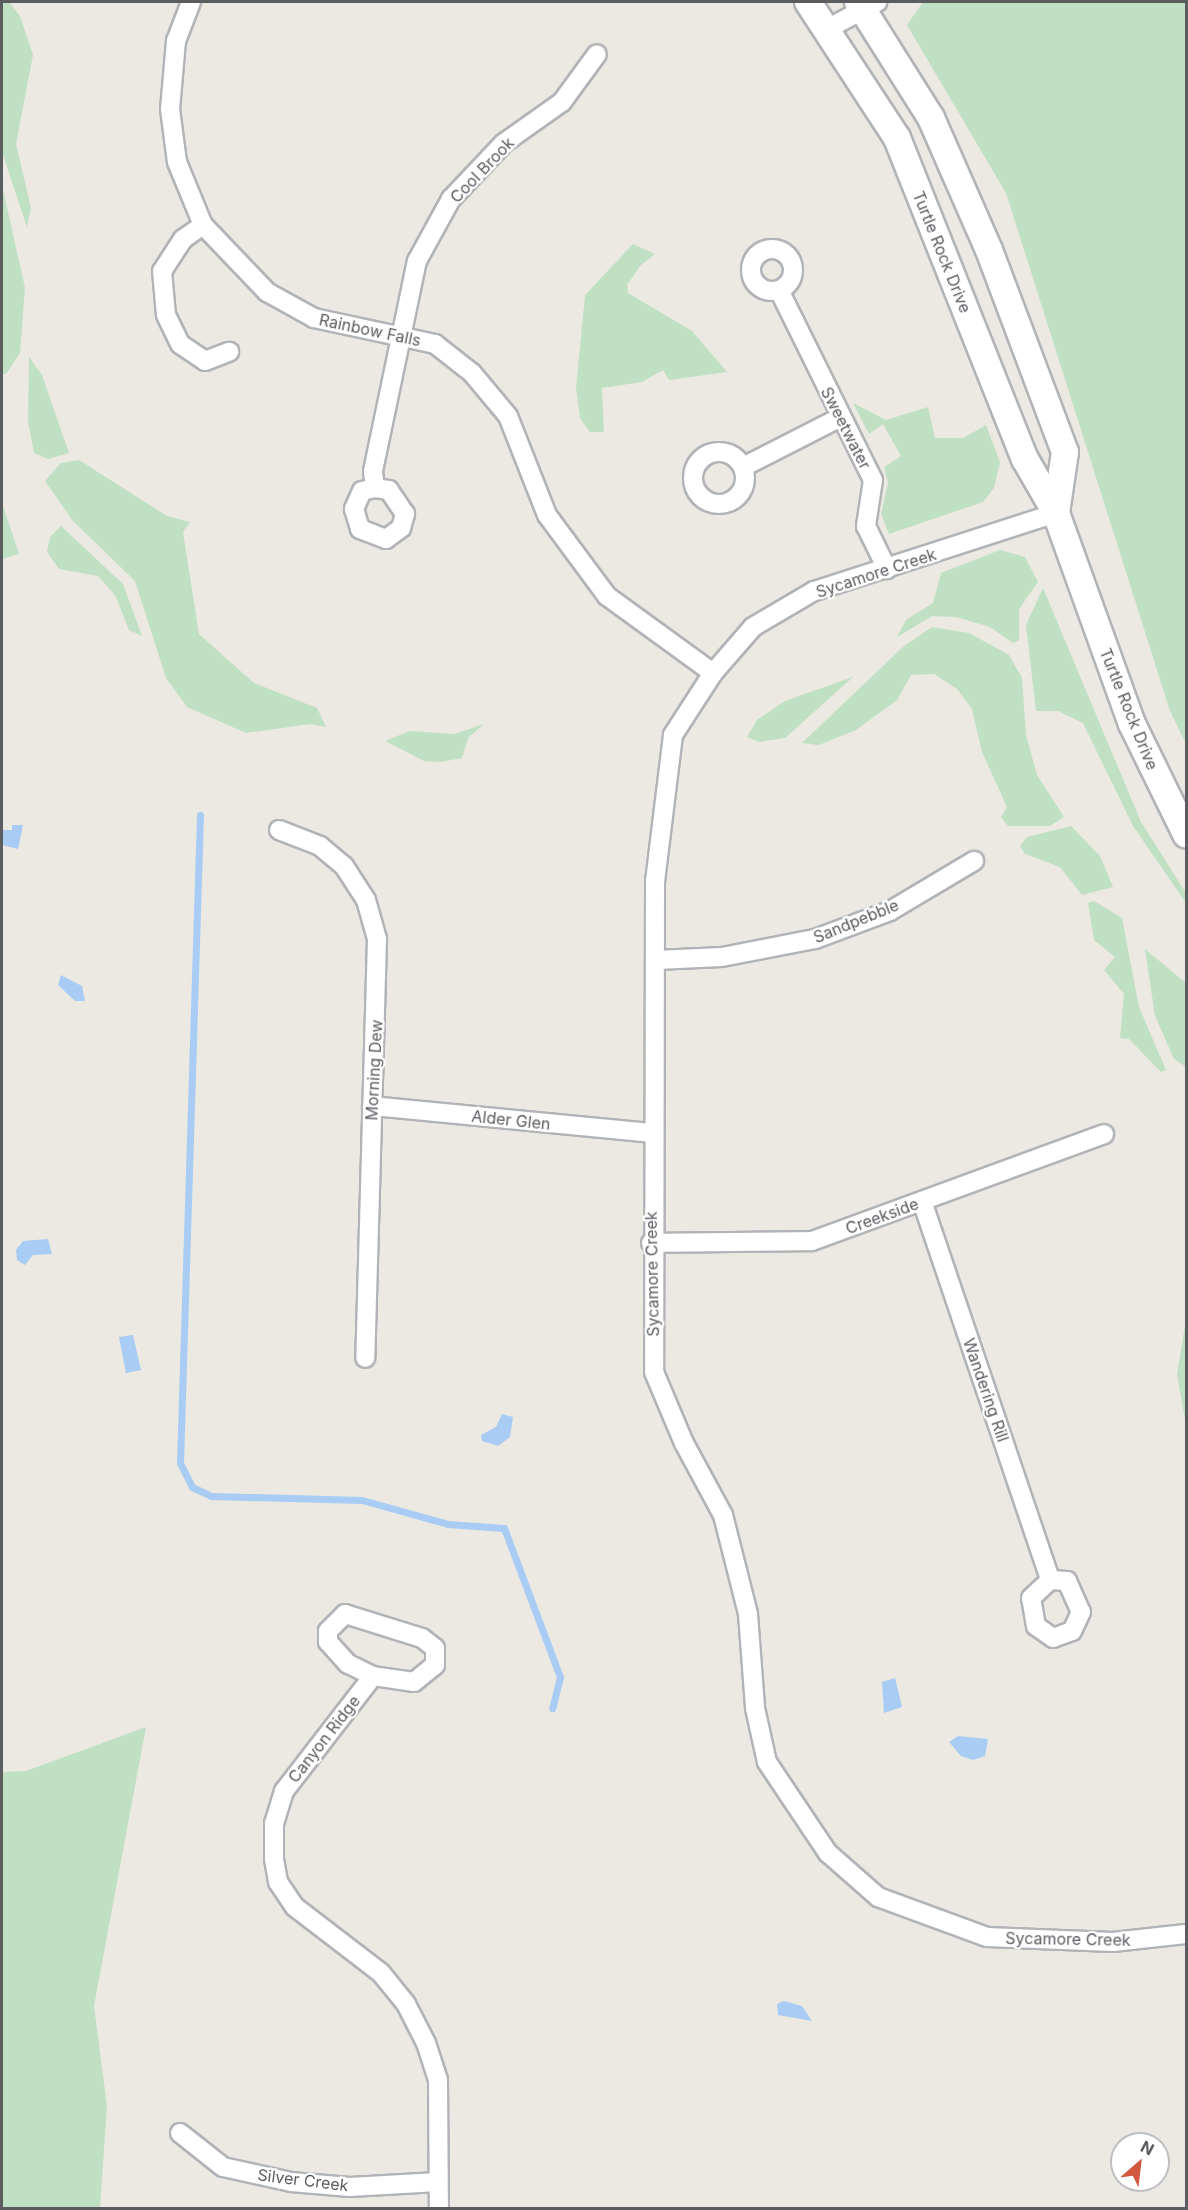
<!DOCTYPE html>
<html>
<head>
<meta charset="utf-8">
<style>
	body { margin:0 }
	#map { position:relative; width:1188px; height:2210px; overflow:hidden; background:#ebe9e1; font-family:Inter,sans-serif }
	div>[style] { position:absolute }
	.green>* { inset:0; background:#c0e0c3 }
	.water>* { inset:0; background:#a8ccf4 }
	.stream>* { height:7px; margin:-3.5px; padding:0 3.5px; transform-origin:3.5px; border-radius:3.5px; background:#a8ccf4 }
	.roads { filter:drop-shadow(2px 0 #b2b3b7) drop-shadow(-2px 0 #b2b3b7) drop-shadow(0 2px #b2b3b7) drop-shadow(0 -2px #b2b3b7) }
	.street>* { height:18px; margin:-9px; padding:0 9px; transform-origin:9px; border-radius:9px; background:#fff }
	.street>.ring { margin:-9px; padding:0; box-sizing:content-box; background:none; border:18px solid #fff; border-radius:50% }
	.secondary>* { height:26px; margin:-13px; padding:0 13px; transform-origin:13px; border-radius:13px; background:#fff }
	span { translate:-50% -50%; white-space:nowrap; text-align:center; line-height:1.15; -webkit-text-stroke:4.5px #fff; paint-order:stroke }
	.street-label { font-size:16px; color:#5a5c60 }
	.frame { position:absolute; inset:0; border:3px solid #5a5c60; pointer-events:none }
	.north { position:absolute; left:1110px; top:2132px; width:60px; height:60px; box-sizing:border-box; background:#fff; border:2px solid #bdbebf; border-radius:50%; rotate:28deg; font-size:16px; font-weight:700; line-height:24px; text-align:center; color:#5a5c60 }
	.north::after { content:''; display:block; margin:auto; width:21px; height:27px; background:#d2573f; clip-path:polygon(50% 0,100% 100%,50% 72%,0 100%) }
</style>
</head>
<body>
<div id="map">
	<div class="green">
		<div style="clip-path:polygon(2px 2px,9px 2px,20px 16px,33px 55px,16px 144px,31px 208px,27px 227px,2px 152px)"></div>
		<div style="clip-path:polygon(923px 2px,1186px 2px,1186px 744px,1170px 711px,1006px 193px,907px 25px)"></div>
		<div style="clip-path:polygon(2px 185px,25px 288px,20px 353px,6px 374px,2px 374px)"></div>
		<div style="clip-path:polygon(633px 244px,655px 254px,641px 265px,627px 285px,628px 293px,692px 331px,727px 372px,669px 380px,663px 370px,642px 382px,602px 388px,604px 432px,590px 432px,580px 418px,576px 388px,585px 295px)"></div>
		<div style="clip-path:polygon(29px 357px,42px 375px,69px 453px,48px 459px,34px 453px,28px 421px)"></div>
		<div style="clip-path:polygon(853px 403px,886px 420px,928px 407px,935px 438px,963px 438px,986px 425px,1000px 462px,994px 488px,983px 502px,889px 534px,881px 514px,888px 483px,884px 467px,901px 456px,883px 424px,869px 434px)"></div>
		<div style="clip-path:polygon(79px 460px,167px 516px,190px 522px,183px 532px,199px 634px,254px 683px,317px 708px,326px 727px,310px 724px,246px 733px,187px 707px,166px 678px,135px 581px,73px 521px,45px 481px,61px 463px)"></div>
		<div style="clip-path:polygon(2px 503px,19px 554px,2px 559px)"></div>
		<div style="clip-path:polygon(61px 526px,123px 584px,142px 636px,129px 630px,115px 595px,98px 576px,59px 569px,47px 552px,50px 537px)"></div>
		<div style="clip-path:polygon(1000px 550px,1025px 557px,1038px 582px,1019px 609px,1019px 640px,1013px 643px,990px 627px,956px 617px,932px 616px,897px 637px,906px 620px,933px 603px,941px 573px)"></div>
		<div style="clip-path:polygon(1043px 588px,1141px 822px,1186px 893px,1186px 903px,1133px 826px,1083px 723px,1058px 711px,1036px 711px,1026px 625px)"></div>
		<div style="clip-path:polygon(932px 627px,969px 633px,1009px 655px,1022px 678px,1026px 735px,1037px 775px,1064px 817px,1050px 826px,1008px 826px,1001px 817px,1007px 807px,982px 752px,972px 709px,957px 689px,934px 674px,911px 675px,897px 700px,856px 730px,819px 745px,802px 743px,904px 646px)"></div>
		<div style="clip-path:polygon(853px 677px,785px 738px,759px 742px,747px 737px,757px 720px,785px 701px)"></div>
		<div style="clip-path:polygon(484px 724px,468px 738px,462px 758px,441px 762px,424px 761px,385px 741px,410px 731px,454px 734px)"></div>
		<div style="clip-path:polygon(1071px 826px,1100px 856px,1113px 887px,1082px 895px,1060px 867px,1025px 854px,1020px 846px,1027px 837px)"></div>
		<div style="clip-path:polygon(1094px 901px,1122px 918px,1139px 1007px,1166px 1070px,1161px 1072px,1129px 1039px,1120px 1038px,1124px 994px,1104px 970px,1115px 957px,1094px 940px,1088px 903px)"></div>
		<div style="clip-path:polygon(1145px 949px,1186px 983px,1186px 1067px,1174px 1059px,1155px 1016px)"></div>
		<div style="clip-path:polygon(1186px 1320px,1186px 1425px,1177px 1374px)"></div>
		<div style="clip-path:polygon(146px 1727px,94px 2006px,107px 2106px,100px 2208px,2px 2208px,2px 1772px,26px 1771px)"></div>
	</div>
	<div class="water">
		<div style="clip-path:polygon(12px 825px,23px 825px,18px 849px,2px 845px,2px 830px,12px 830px)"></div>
		<div style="clip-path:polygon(61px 975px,82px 986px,85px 1001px,75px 1001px,58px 985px)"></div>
		<div style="clip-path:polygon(48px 1239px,52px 1254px,33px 1255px,25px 1265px,17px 1260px,16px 1250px,23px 1241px)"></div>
		<div style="clip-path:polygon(133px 1335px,141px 1370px,126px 1373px,119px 1337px)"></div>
		<div style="clip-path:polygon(502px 1414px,513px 1417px,510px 1437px,498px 1446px,482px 1441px,481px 1435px,496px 1427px)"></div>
		<div style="clip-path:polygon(895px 1678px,902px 1707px,884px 1713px,882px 1682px)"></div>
		<div style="clip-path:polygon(958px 1736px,988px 1739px,985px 1756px,973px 1760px,961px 1756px,949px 1742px)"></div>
		<div style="clip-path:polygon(784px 2001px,802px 2006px,812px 2021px,778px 2015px,777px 2004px)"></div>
	</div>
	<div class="stream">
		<div style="left:200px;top:815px;width:648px;rotate:91.77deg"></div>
		<div style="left:180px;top:1463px;width:27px;rotate:63deg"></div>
		<div style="left:192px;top:1487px;width:21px;rotate:25deg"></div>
		<div style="left:211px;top:1496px;width:151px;rotate:1.5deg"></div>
		<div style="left:362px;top:1500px;width:89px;rotate:15.6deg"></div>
		<div style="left:448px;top:1524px;width:56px;rotate:4.1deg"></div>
		<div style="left:504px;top:1528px;width:159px;rotate:69.4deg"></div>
		<div style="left:560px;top:1677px;width:32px;rotate:104deg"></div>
	</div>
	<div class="roads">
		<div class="street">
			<div style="left:191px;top:2px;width:42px;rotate:111deg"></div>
			<div style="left:176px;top:41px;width:68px;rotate:95deg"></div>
			<div style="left:170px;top:109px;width:53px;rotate:82.5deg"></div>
			<div style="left:177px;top:162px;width:68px;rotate:67.6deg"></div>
			<div style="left:203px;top:225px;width:93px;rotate:46.3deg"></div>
			<div style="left:267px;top:292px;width:54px;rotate:29deg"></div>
			<div style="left:314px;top:318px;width:124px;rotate:12.1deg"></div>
			<div style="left:435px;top:344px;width:47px;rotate:38.1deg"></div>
			<div style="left:472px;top:373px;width:56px;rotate:50.1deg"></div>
			<div style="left:508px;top:416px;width:106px;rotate:68.5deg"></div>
			<div style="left:547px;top:515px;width:101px;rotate:53.5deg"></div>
			<div style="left:607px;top:596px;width:131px;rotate:36deg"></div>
			<div style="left:829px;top:28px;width:55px;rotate:-28.4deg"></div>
			<div style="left:203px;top:225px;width:24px;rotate:145deg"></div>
			<div style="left:183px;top:239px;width:38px;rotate:123deg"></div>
			<div style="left:162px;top:271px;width:44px;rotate:84.8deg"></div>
			<div style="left:166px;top:315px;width:32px;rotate:64deg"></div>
			<div style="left:180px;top:344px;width:30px;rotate:34deg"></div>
			<div style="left:205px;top:361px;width:26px;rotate:-21deg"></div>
			<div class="ring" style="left:751px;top:249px;width:24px;height:24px"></div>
			<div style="left:779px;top:290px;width:212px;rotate:63.7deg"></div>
			<div style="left:873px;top:480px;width:47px;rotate:98.7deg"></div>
			<div style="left:866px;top:526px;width:48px;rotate:64deg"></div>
			<div class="ring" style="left:693px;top:452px;width:34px;height:34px"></div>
			<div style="left:743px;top:467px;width:110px;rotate:-27deg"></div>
			<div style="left:375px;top:488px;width:13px;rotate:167deg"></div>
			<div style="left:362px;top:491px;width:20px;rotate:114deg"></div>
			<div style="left:354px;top:509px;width:21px;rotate:73deg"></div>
			<div style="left:360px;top:529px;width:28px;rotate:21deg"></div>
			<div style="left:386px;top:539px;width:19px;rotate:-36deg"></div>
			<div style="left:401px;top:528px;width:15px;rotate:-74deg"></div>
			<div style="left:405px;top:514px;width:29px;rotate:-124deg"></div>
			<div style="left:389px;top:490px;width:14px;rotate:-172deg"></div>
			<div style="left:375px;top:488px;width:17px;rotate:-97deg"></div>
			<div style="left:373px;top:471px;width:215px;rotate:-78.2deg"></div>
			<div style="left:417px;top:261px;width:71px;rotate:-61.3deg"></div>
			<div style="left:451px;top:199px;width:77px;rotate:-46.6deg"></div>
			<div style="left:504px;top:143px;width:71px;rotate:-35.3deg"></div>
			<div style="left:562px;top:102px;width:59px;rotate:-53.9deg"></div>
			<div style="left:1056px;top:513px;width:254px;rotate:162.1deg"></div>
			<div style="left:814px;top:591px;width:71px;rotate:149.5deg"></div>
			<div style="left:753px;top:627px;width:61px;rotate:131deg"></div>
			<div style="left:713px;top:673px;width:74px;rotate:122.8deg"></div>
			<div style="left:673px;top:735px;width:147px;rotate:97deg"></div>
			<div style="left:655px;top:881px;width:491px;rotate:90.1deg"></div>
			<div style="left:654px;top:1372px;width:77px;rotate:67.1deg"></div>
			<div style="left:684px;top:1443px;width:82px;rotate:61.6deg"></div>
			<div style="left:723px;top:1515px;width:102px;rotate:75.8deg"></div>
			<div style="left:748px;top:1614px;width:94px;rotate:85.7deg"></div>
			<div style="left:755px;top:1708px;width:55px;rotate:77.5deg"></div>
			<div style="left:767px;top:1762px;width:110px;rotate:56.2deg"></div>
			<div style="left:828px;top:1853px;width:67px;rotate:41.3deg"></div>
			<div style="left:878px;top:1897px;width:116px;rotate:20.2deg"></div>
			<div style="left:987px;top:1937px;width:126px;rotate:2.3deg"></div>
			<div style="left:1113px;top:1942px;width:73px;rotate:-6.3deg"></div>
			<div style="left:279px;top:830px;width:44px;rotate:21.3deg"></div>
			<div style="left:320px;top:846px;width:31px;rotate:40deg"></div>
			<div style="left:344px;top:866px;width:40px;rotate:57.1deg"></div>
			<div style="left:366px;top:900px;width:41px;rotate:74.2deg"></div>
			<div style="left:377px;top:939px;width:419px;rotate:91.6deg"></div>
			<div style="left:656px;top:960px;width:66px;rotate:-2.6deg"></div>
			<div style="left:722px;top:957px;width:95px;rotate:-11deg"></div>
			<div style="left:815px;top:939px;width:80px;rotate:-20.5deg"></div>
			<div style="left:890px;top:911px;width:98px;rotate:-30.8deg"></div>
			<div style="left:372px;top:1106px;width:279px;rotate:5.5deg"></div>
			<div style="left:922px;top:1201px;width:400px;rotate:71.3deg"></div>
			<div style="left:651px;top:1243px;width:161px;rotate:-0.7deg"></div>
			<div style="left:812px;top:1241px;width:311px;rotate:-20.1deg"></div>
			<div style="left:1050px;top:1580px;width:17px;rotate:3deg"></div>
			<div style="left:1067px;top:1581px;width:34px;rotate:66deg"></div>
			<div style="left:1081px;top:1612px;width:21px;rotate:115deg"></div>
			<div style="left:1072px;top:1631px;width:20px;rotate:160deg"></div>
			<div style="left:1053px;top:1638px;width:21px;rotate:-145deg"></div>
			<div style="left:1036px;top:1626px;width:28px;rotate:-100deg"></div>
			<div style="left:1031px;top:1598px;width:26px;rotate:-43deg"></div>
			<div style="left:345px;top:1614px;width:81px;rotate:17.3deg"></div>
			<div style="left:422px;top:1638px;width:16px;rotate:38deg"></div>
			<div style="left:435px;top:1648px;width:17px;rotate:90deg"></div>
			<div style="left:435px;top:1665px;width:27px;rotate:141deg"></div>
			<div style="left:414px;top:1682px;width:41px;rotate:-171.7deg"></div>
			<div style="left:373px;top:1676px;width:28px;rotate:-154deg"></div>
			<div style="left:348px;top:1664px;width:30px;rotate:-132deg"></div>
			<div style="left:328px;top:1642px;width:11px;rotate:-90deg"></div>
			<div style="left:328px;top:1631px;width:24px;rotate:-45deg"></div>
			<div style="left:373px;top:1676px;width:145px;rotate:127.7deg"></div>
			<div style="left:284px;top:1791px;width:34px;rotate:107deg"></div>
			<div style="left:274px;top:1823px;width:36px;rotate:90deg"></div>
			<div style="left:274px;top:1859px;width:23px;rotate:80deg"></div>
			<div style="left:278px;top:1882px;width:30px;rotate:56deg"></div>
			<div style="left:295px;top:1907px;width:108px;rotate:37.5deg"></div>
			<div style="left:381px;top:1973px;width:40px;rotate:51deg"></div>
			<div style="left:406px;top:2004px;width:44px;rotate:62.9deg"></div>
			<div style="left:426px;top:2043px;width:39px;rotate:72deg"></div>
			<div style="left:438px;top:2080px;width:128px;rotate:89.6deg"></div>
			<div style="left:180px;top:2133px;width:55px;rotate:38.3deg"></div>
			<div style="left:223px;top:2167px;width:70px;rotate:12.4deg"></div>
			<div style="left:291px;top:2182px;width:59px;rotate:4.8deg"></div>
			<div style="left:350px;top:2187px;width:88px;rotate:-3.3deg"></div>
		</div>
		<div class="secondary">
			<div style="left:808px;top:2px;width:163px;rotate:56.8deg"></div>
			<div style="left:897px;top:138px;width:346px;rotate:68.3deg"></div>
			<div style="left:1025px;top:459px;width:62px;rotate:60.1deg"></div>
			<div style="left:1056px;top:513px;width:224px;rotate:70.2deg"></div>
			<div style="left:1132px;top:724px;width:123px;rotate:63.9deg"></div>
			<div style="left:858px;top:2px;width:137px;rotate:57.8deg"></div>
			<div style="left:931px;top:118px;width:144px;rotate:66.3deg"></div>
			<div style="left:989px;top:250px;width:216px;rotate:69.4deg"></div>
			<div style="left:1065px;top:452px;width:62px;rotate:98.4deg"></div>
		</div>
	</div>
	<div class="street-label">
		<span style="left:482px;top:170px;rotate:-46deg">Cool Brook</span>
		<span style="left:942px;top:252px;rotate:68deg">Turtle Rock Drive</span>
		<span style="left:370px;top:330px;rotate:12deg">Rainbow Falls</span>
		<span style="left:846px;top:428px;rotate:63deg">Sweetwater</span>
		<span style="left:876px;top:573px;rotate:-18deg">Sycamore Creek</span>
		<span style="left:1129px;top:709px;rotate:68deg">Turtle Rock Drive</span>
		<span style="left:856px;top:921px;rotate:-22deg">Sandpebble</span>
		<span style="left:374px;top:1070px;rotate:-87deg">Morning Dew</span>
		<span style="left:511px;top:1120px;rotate:6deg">Alder Glen</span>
		<span style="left:882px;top:1216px;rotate:-20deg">Creekside</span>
		<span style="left:652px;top:1274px;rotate:-91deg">Sycamore Creek</span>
		<span style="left:986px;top:1390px;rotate:71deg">Wandering Rill</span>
		<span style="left:324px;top:1739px;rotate:-52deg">Canyon Ridge</span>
		<span style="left:1068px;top:1939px;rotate:1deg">Sycamore Creek</span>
		<span style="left:303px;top:2180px;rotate:7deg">Silver Creek</span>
	</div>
	<div class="frame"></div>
	<div class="north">N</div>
</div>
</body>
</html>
